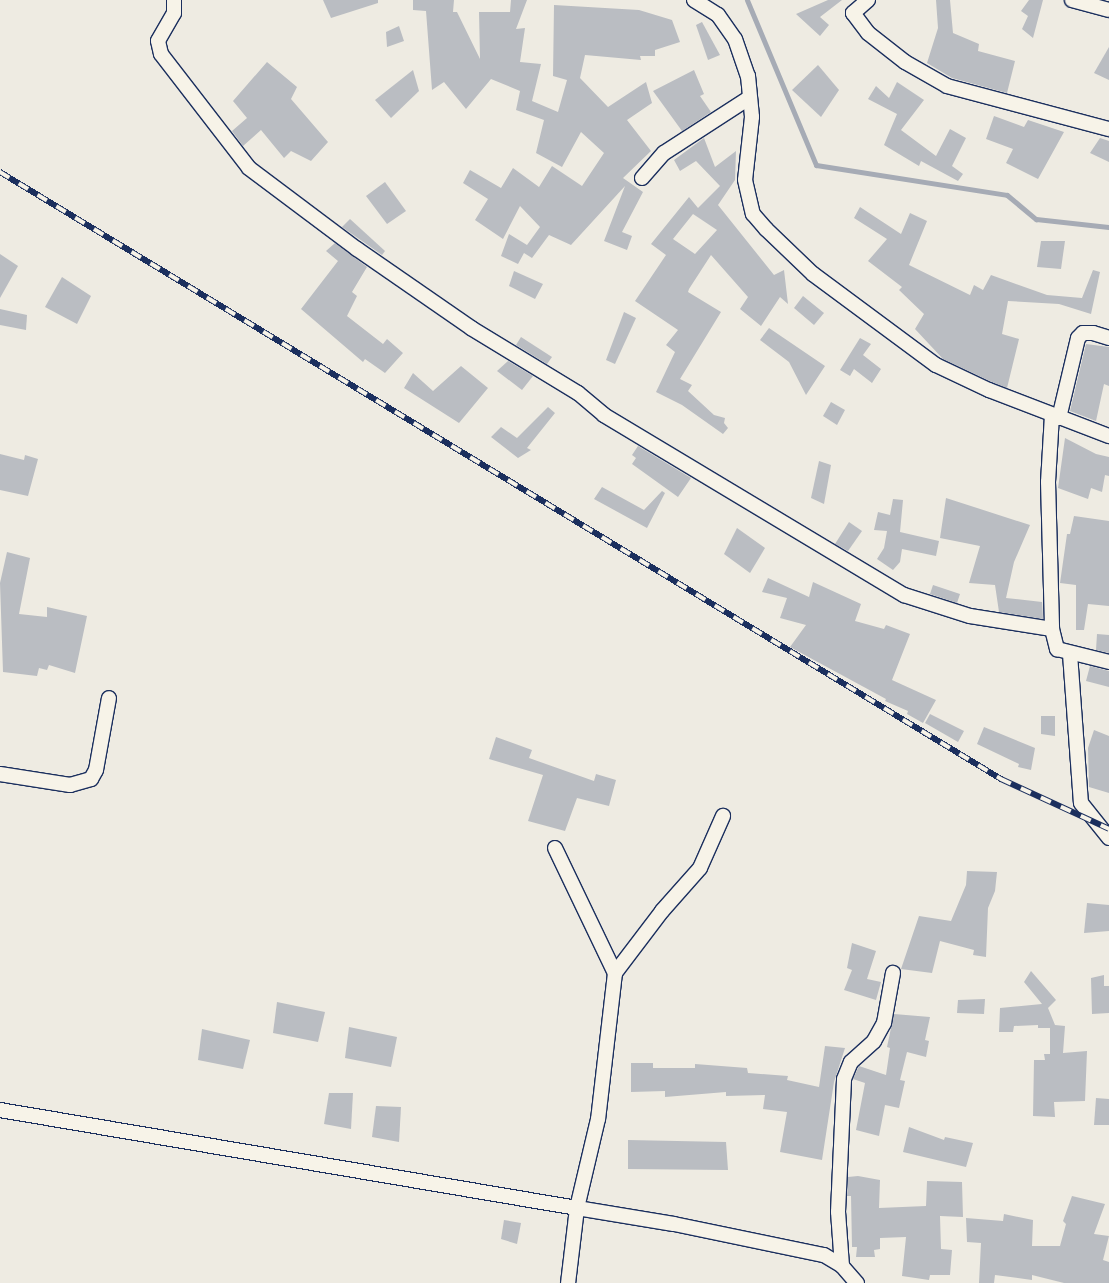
<!DOCTYPE html>
<html>
<head>
<meta charset="utf-8">
<style>
	body { margin:0 }
	#map { position:relative; width:1109px; height:1283px; overflow:hidden; background:#eeebe2; font-family:Mali,sans-serif }
	div>[style] { position:absolute }
	.stream>* { height:5px; margin:-2.5px; padding:0 2.5px; transform-origin:2.5px; border-radius:2.5px; background:#a6abb5 }
	.building>* { inset:0; background:#babdc2 }
	.roads { filter:drop-shadow(1px 0 #1b2f5e) drop-shadow(-1px 0 #1b2f5e) drop-shadow(0 1px #1b2f5e) drop-shadow(0 -1px #1b2f5e) }
	.minor>* { height:14px; margin:-7px; padding:0 7px; transform-origin:7px; border-radius:7px; background:#f7f3e8 }
	.rail>* { height:5.5px; margin-top:-2.75px; transform-origin:0; background:repeating-linear-gradient(90deg,#f7f3e8 0 11px,#1b2f5e 0 22px); box-sizing:border-box; border-block:1px solid #1b2f5e }
	span { translate:-50% -50%; white-space:nowrap; text-align:center; line-height:1.15; -webkit-text-stroke:4px #f7f3e8; paint-order:stroke }
</style>
</head>
<body>
<div id="map">
	<div class="stream">
		<div style="left:747px;top:0;width:179px;rotate:67.3deg"></div>
		<div style="left:816px;top:165px;width:193px;rotate:8.9deg"></div>
		<div style="left:1007px;top:195px;width:38px;rotate:40deg"></div>
		<div style="left:1036px;top:219px;width:73px;rotate:6.3deg"></div>
	</div>
	<div class="building">
		<div style="clip-path:polygon(323px 0,378px 0,378px 3px,331px 18px)"></div>
		<div style="clip-path:polygon(413px 0,454px 0,453px 12px,457px 12px,480px 59px,479px 12px,510px 12px,511px 0,527px 0,516px 29px,525px 28px,520px 62px,541px 64px,532px 101px,558px 112px,567px 80px,553px 76px,554px 5px,639px 10px,672px 20px,680px 42px,655px 50px,655px 56px,640px 56px,641px 60px,585px 55px,580px 78px,608px 107px,646px 82px,652px 103px,627px 120px,651px 151px,623px 178px,643px 192px,622px 232px,632px 236px,627px 250px,604px 241px,625px 186px,571px 245px,549px 235px,532px 258px,524px 253px,518px 264px,501px 256px,509px 234px,527px 245px,540px 227px,520px 206px,503px 239px,475px 220px,488px 199px,463px 183px,470px 170px,501px 188px,513px 168px,539px 187px,552px 166px,582px 186px,604px 153px,581px 132px,562px 167px,536px 153px,544px 120px,516px 110px,520px 91px,491px 79px,466px 109px,444px 82px,432px 90px,426px 11px,413px 10px)"></div>
		<div style="clip-path:polygon(828px 0,842px 0,820px 17px,829px 25px,820px 36px,796px 14px)"></div>
		<div style="clip-path:polygon(936px 0,950px 0,953px 33px,979px 44px,978px 51px,1015px 61px,1007px 93px,952px 78px,927px 63px,938px 28px)"></div>
		<div style="clip-path:polygon(1029px 0,1043px 0,1033px 38px,1022px 29px,1028px 16px,1021px 11px)"></div>
		<div style="clip-path:polygon(702px 22px,720px 55px,708px 60px,696px 25px)"></div>
		<div style="clip-path:polygon(399px 26px,404px 41px,387px 47px,386px 32px)"></div>
		<div style="clip-path:polygon(1109px 47px,1109px 80px,1094px 73px)"></div>
		<div style="clip-path:polygon(267px 62px,297px 87px,291px 99px,328px 142px,311px 161px,291px 151px,284px 158px,261px 130px,243px 146px,232px 131px,247px 118px,233px 101px)"></div>
		<div style="clip-path:polygon(818px 65px,839px 90px,821px 117px,792px 90px)"></div>
		<div style="clip-path:polygon(413px 70px,419px 91px,391px 118px,375px 100px)"></div>
		<div style="clip-path:polygon(694px 70px,704px 94px,700px 96px,711px 112px,682px 131px,653px 91px)"></div>
		<div style="clip-path:polygon(897px 82px,924px 100px,901px 130px,936px 156px,950px 129px,966px 138px,952px 166px,963px 174px,958px 181px,921px 161px,919px 166px,884px 145px,897px 114px,868px 99px,876px 86px,889px 98px)"></div>
		<div style="clip-path:polygon(994px 116px,1024px 127px,1028px 120px,1064px 132px,1038px 179px,1006px 163px,1013px 149px,986px 139px)"></div>
		<div style="clip-path:polygon(evenodd,704px 138px,715px 167px,736px 151px,735px 180px,718px 205px,774px 275px,784px 270px,788px 304px,780px 297px,761px 326px,740px 309px,748px 297px,711px 255px,689px 289px,688px 292px,721px 312px,680px 379px,692px 385px,688px 391px,714px 415px,725px 418px,724px 423px,728px 428px,723px 434px,682px 405px,656px 392px,675px 352px,666px 345px,678px 330px,635px 301px,666px 255px,651px 244px,689px 197px,698px 208px,720px 186px,696px 161px,680px 171px,674px 160px,704px 138px,693px 214px,717px 230px,695px 254px,673px 239px,693px 214px)"></div>
		<div style="clip-path:polygon(1100px 138px,1109px 141px,1109px 162px,1090px 153px)"></div>
		<div style="clip-path:polygon(385px 182px,406px 211px,387px 224px,366px 196px)"></div>
		<div style="clip-path:polygon(860px 207px,901px 234px,910px 213px,927px 221px,909px 265px,970px 295px,974px 285px,983px 290px,991px 275px,1047px 295px,1082px 298px,1093px 270px,1100px 272px,1091px 314px,1059px 304px,1008px 301px,1002px 334px,1019px 339px,1007px 388px,992px 382px,943px 359px,915px 329px,924px 314px,899px 290px,902px 287px,868px 261px,887px 239px,854px 218px)"></div>
		<div style="clip-path:polygon(350px 219px,385px 251px,382px 255px,342px 227px)"></div>
		<div style="clip-path:polygon(1041px 241px,1065px 241px,1061px 269px,1037px 267px)"></div>
		<div style="clip-path:polygon(335px 243px,367px 267px,352px 292px,357px 296px,347px 316px,383px 344px,387px 339px,403px 353px,385px 373px,365px 359px,363px 362px,301px 309px,338px 261px,326px 251px)"></div>
		<div style="clip-path:polygon(0 254px,18px 266px,0 298px)"></div>
		<div style="clip-path:polygon(514px 271px,543px 284px,535px 299px,509px 286px)"></div>
		<div style="clip-path:polygon(62px 277px,91px 296px,77px 324px,45px 307px)"></div>
		<div style="clip-path:polygon(803px 296px,824px 313px,814px 325px,794px 308px)"></div>
		<div style="clip-path:polygon(0 309px,27px 315px,26px 330px,0 325px)"></div>
		<div style="clip-path:polygon(624px 312px,636px 318px,615px 364px,606px 360px)"></div>
		<div style="clip-path:polygon(769px 328px,825px 366px,806px 395px,789px 362px,760px 340px)"></div>
		<div style="clip-path:polygon(521px 337px,552px 357px,547px 364px,516px 345px)"></div>
		<div style="clip-path:polygon(860px 338px,871px 344px,863px 355px,881px 369px,872px 383px,854px 369px,850px 376px,840px 370px)"></div>
		<div style="clip-path:polygon(1086px 344px,1109px 347px,1109px 386px,1104px 384px,1096px 421px,1070px 411px)"></div>
		<div style="clip-path:polygon(508px 361px,533px 376px,522px 390px,497px 371px)"></div>
		<div style="clip-path:polygon(461px 366px,488px 388px,459px 423px,404px 388px,413px 373px,433px 391px)"></div>
		<div style="clip-path:polygon(831px 402px,845px 410px,837px 425px,823px 416px)"></div>
		<div style="clip-path:polygon(548px 407px,555px 413px,527px 448px,531px 450px,518px 458px,491px 437px,501px 427px,517px 438px)"></div>
		<div style="clip-path:polygon(1065px 438px,1096px 454px,1109px 457px,1109px 476px,1105px 475px,1102px 492px,1091px 488px,1088px 499px,1058px 488px)"></div>
		<div style="clip-path:polygon(638px 446px,691px 478px,678px 497px,632px 464px,636px 458px,632px 455px)"></div>
		<div style="clip-path:polygon(0 454px,24px 460px,25px 455px,38px 459px,28px 496px,0 490px)"></div>
		<div style="clip-path:polygon(819px 461px,831px 465px,824px 504px,811px 498px)"></div>
		<div style="clip-path:polygon(602px 487px,644px 510px,662px 491px,665px 493px,647px 528px,594px 499px)"></div>
		<div style="clip-path:polygon(946px 498px,1030px 525px,1014px 562px,1006px 598px,1042px 602px,1043px 619px,999px 612px,995px 585px,969px 583px,980px 546px,940px 538px)"></div>
		<div style="clip-path:polygon(893px 499px,903px 500px,900px 532px,939px 541px,936px 556px,902px 549px,900px 562px,893px 570px,877px 559px,884px 548px,887px 531px,874px 530px,878px 512px,890px 515px)"></div>
		<div style="clip-path:polygon(1074px 516px,1109px 521px,1109px 606px,1088px 604px,1084px 630px,1076px 630px,1076px 585px,1060px 583px,1067px 534px,1070px 534px)"></div>
		<div style="clip-path:polygon(849px 522px,862px 531px,848px 551px,835px 544px)"></div>
		<div style="clip-path:polygon(737px 528px,765px 548px,750px 573px,724px 554px)"></div>
		<div style="clip-path:polygon(7px 552px,30px 558px,19px 614px,47px 617px,47px 607px,87px 616px,75px 673px,49px 665px,47px 670px,39px 668px,37px 676px,3px 672px,0 583px)"></div>
		<div style="clip-path:polygon(768px 578px,809px 597px,813px 582px,861px 604px,855px 621px,884px 629px,886px 625px,910px 634px,892px 680px,936px 700px,923px 723px,907px 714px,908px 711px,885px 701px,886px 699px,790px 647px,806px 625px,780px 618px,787px 598px,762px 592px)"></div>
		<div style="clip-path:polygon(933px 585px,960px 594px,957px 603px,930px 594px)"></div>
		<div style="clip-path:polygon(1097px 634px,1109px 635px,1109px 653px,1096px 650px)"></div>
		<div style="clip-path:polygon(1090px 666px,1109px 671px,1109px 687px,1086px 681px)"></div>
		<div style="clip-path:polygon(930px 714px,964px 731px,958px 742px,925px 723px)"></div>
		<div style="clip-path:polygon(1041px 716px,1055px 716px,1055px 736px,1041px 734px)"></div>
		<div style="clip-path:polygon(984px 727px,1035px 748px,1031px 770px,1018px 767px,1019px 764px,977px 744px)"></div>
		<div style="clip-path:polygon(1094px 730px,1109px 736px,1109px 793px,1089px 787px,1088px 748px)"></div>
		<div style="clip-path:polygon(496px 737px,532px 750px,529px 758px,594px 781px,596px 774px,616px 780px,609px 806px,577px 798px,565px 831px,528px 821px,543px 775px,489px 759px)"></div>
		<div style="clip-path:polygon(967px 871px,997px 872px,995px 891px,988px 908px,986px 957px,973px 955px,974px 950px,940px 941px,932px 973px,901px 969px,919px 916px,951px 921px,966px 885px)"></div>
		<div style="clip-path:polygon(1087px 903px,1109px 905px,1109px 931px,1084px 933px)"></div>
		<div style="clip-path:polygon(852px 943px,876px 951px,867px 979px,881px 982px,876px 1000px,844px 990px,852px 970px,847px 968px)"></div>
		<div style="clip-path:polygon(1031px 971px,1056px 1000px,1048px 1008px,1055px 1025px,1065px 1026px,1063px 1053px,1087px 1051px,1085px 1101px,1054px 1102px,1055px 1117px,1033px 1116px,1034px 1060px,1045px 1060px,1044px 1054px,1050px 1054px,1050px 1028px,1038px 1028px,1038px 1025px,1014px 1026px,1013px 1032px,999px 1032px,1000px 1008px,1042px 1004px,1024px 982px)"></div>
		<div style="clip-path:polygon(1104px 975px,1104px 986px,1109px 986px,1109px 1013px,1092px 1014px,1091px 978px)"></div>
		<div style="clip-path:polygon(985px 999px,984px 1014px,957px 1013px,958px 1000px)"></div>
		<div style="clip-path:polygon(277px 1002px,325px 1012px,318px 1042px,273px 1033px)"></div>
		<div style="clip-path:polygon(894px 1014px,930px 1017px,925px 1040px,929px 1041px,926px 1057px,907px 1052px,900px 1080px,905px 1081px,899px 1108px,885px 1105px,879px 1136px,856px 1130px,865px 1083px,853px 1079px,859px 1066px,886px 1075px,890px 1048px,887px 1047px)"></div>
		<div style="clip-path:polygon(349px 1027px,397px 1037px,391px 1067px,345px 1058px)"></div>
		<div style="clip-path:polygon(202px 1029px,250px 1040px,243px 1069px,198px 1060px)"></div>
		<div style="clip-path:polygon(825px 1046px,845px 1048px,834px 1082px,822px 1160px,780px 1152px,787px 1112px,763px 1109px,765px 1095px,726px 1096px,726px 1092px,665px 1097px,665px 1091px,631px 1092px,631px 1063px,653px 1063px,653px 1068px,695px 1068px,695px 1064px,747px 1068px,748px 1073px,788px 1076px,787px 1080px,819px 1087px)"></div>
		<div style="clip-path:polygon(329px 1093px,353px 1093px,351px 1129px,324px 1124px)"></div>
		<div style="clip-path:polygon(1096px 1098px,1109px 1099px,1109px 1125px,1094px 1125px)"></div>
		<div style="clip-path:polygon(376px 1106px,401px 1107px,399px 1142px,372px 1137px)"></div>
		<div style="clip-path:polygon(909px 1127px,944px 1140px,945px 1137px,973px 1143px,966px 1167px,903px 1152px)"></div>
		<div style="clip-path:polygon(628px 1140px,726px 1142px,728px 1170px,628px 1169px)"></div>
		<div style="clip-path:polygon(858px 1176px,880px 1180px,879px 1208px,926px 1206px,927px 1181px,962px 1182px,963px 1217px,940px 1216px,941px 1249px,952px 1250px,950px 1275px,930px 1275px,929px 1280px,902px 1276px,906px 1237px,880px 1238px,880px 1249px,874px 1250px,875px 1257px,856px 1257px,857px 1247px,852px 1247px,851px 1196px,847px 1196px,848px 1177px)"></div>
		<div style="clip-path:polygon(1072px 1196px,1105px 1204px,1094px 1234px,1109px 1236px,1103px 1260px,1109px 1262px,1109px 1283px,1064px 1283px,1032px 1275px,1032px 1280px,995px 1275px,994px 1283px,979px 1283px,981px 1243px,967px 1242px,966px 1218px,1003px 1221px,1004px 1214px,1033px 1220px,1032px 1246px,1060px 1246px,1066px 1224px,1063px 1221px)"></div>
		<div style="clip-path:polygon(504px 1220px,521px 1223px,517px 1244px,501px 1239px)"></div>
	</div>
	<div class="roads">
		<div class="minor">
			<div style="left:174px;top:0;width:13px;rotate:90deg"></div>
			<div style="left:174px;top:13px;width:32px;rotate:120deg"></div>
			<div style="left:158px;top:41px;width:13px;rotate:77deg"></div>
			<div style="left:161px;top:54px;width:144px;rotate:52.3deg"></div>
			<div style="left:249px;top:168px;width:135px;rotate:36.9deg"></div>
			<div style="left:357px;top:249px;width:139px;rotate:34.7deg"></div>
			<div style="left:471px;top:328px;width:125px;rotate:31.3deg"></div>
			<div style="left:578px;top:393px;width:34px;rotate:40deg"></div>
			<div style="left:604px;top:415px;width:350px;rotate:31deg"></div>
			<div style="left:904px;top:595px;width:69px;rotate:17.7deg"></div>
			<div style="left:970px;top:616px;width:83px;rotate:9deg"></div>
			<div style="left:694px;top:0;width:28px;rotate:32deg"></div>
			<div style="left:718px;top:15px;width:29px;rotate:55deg"></div>
			<div style="left:735px;top:39px;width:39px;rotate:71deg"></div>
			<div style="left:748px;top:76px;width:41px;rotate:84.4deg"></div>
			<div style="left:752px;top:117px;width:63px;rotate:96.3deg"></div>
			<div style="left:745px;top:180px;width:35px;rotate:77deg"></div>
			<div style="left:753px;top:214px;width:20px;rotate:49deg"></div>
			<div style="left:766px;top:229px;width:65px;rotate:43.8deg"></div>
			<div style="left:813px;top:274px;width:153px;rotate:36.5deg"></div>
			<div style="left:936px;top:365px;width:59px;rotate:25.3deg"></div>
			<div style="left:989px;top:390px;width:129px;rotate:21deg"></div>
			<div style="left:868px;top:0;width:20px;rotate:139deg"></div>
			<div style="left:853px;top:13px;width:25px;rotate:53deg"></div>
			<div style="left:868px;top:33px;width:47px;rotate:38.1deg"></div>
			<div style="left:905px;top:62px;width:48px;rotate:29.7deg"></div>
			<div style="left:947px;top:86px;width:168px;rotate:14.9deg"></div>
			<div style="left:1072px;top:0;width:38px;rotate:15deg"></div>
			<div style="left:642px;top:178px;width:33px;rotate:-49deg"></div>
			<div style="left:664px;top:153px;width:101px;rotate:-32.9deg"></div>
			<div style="left:1052px;top:415px;width:67px;rotate:93.4deg"></div>
			<div style="left:1048px;top:482px;width:147px;rotate:88.4deg"></div>
			<div style="left:1052px;top:629px;width:21px;rotate:76deg"></div>
			<div style="left:1057px;top:649px;width:54px;rotate:14deg"></div>
			<div style="left:1059px;top:418px;width:82px;rotate:-76.6deg"></div>
			<div style="left:1078px;top:338px;width:7px;rotate:-45deg"></div>
			<div style="left:1083px;top:333px;width:10px"></div>
			<div style="left:1093px;top:333px;width:17px;rotate:17deg"></div>
			<div style="left:1070px;top:654px;width:149px;rotate:85.8deg"></div>
			<div style="left:1081px;top:803px;width:45px;rotate:51.3deg"></div>
			<div style="left:0;top:774px;width:71px;rotate:8.9deg"></div>
			<div style="left:70px;top:785px;width:22px;rotate:-16deg"></div>
			<div style="left:91px;top:779px;width:10px;rotate:-61deg"></div>
			<div style="left:96px;top:770px;width:73px;rotate:-79.8deg"></div>
			<div style="left:555px;top:848px;width:139px;rotate:64.4deg"></div>
			<div style="left:615px;top:973px;width:147px;rotate:96.6deg"></div>
			<div style="left:598px;top:1119px;width:91px;rotate:103.3deg"></div>
			<div style="left:577px;top:1208px;width:98px;rotate:9.4deg"></div>
			<div style="left:674px;top:1224px;width:153px;rotate:11.7deg"></div>
			<div style="left:824px;top:1255px;width:21px;rotate:31deg"></div>
			<div style="left:842px;top:1266px;width:23px;rotate:49deg"></div>
			<div style="left:615px;top:973px;width:78px;rotate:-52.8deg"></div>
			<div style="left:662px;top:911px;width:57px;rotate:-48.5deg"></div>
			<div style="left:700px;top:868px;width:57px;rotate:-66.1deg"></div>
			<div style="left:0;top:1110px;width:585px;rotate:9.64deg"></div>
			<div style="left:577px;top:1208px;width:76px;rotate:96.8deg"></div>
			<div style="left:842px;top:1266px;width:54px;rotate:-94.2deg"></div>
			<div style="left:838px;top:1212px;width:133px;rotate:-87.4deg"></div>
			<div style="left:844px;top:1079px;width:18px;rotate:-68deg"></div>
			<div style="left:851px;top:1062px;width:31px;rotate:-42deg"></div>
			<div style="left:874px;top:1041px;width:21px;rotate:-61deg"></div>
			<div style="left:884px;top:1023px;width:51px;rotate:-79.8deg"></div>
		</div>
	</div>
	<div class="rail">
		<div style="left:0;top:172px;width:1171px;rotate:31.23deg"></div>
		<div style="left:1001px;top:779px;width:119px;rotate:24.8deg"></div>
	</div>
</div>
</body>
</html>
